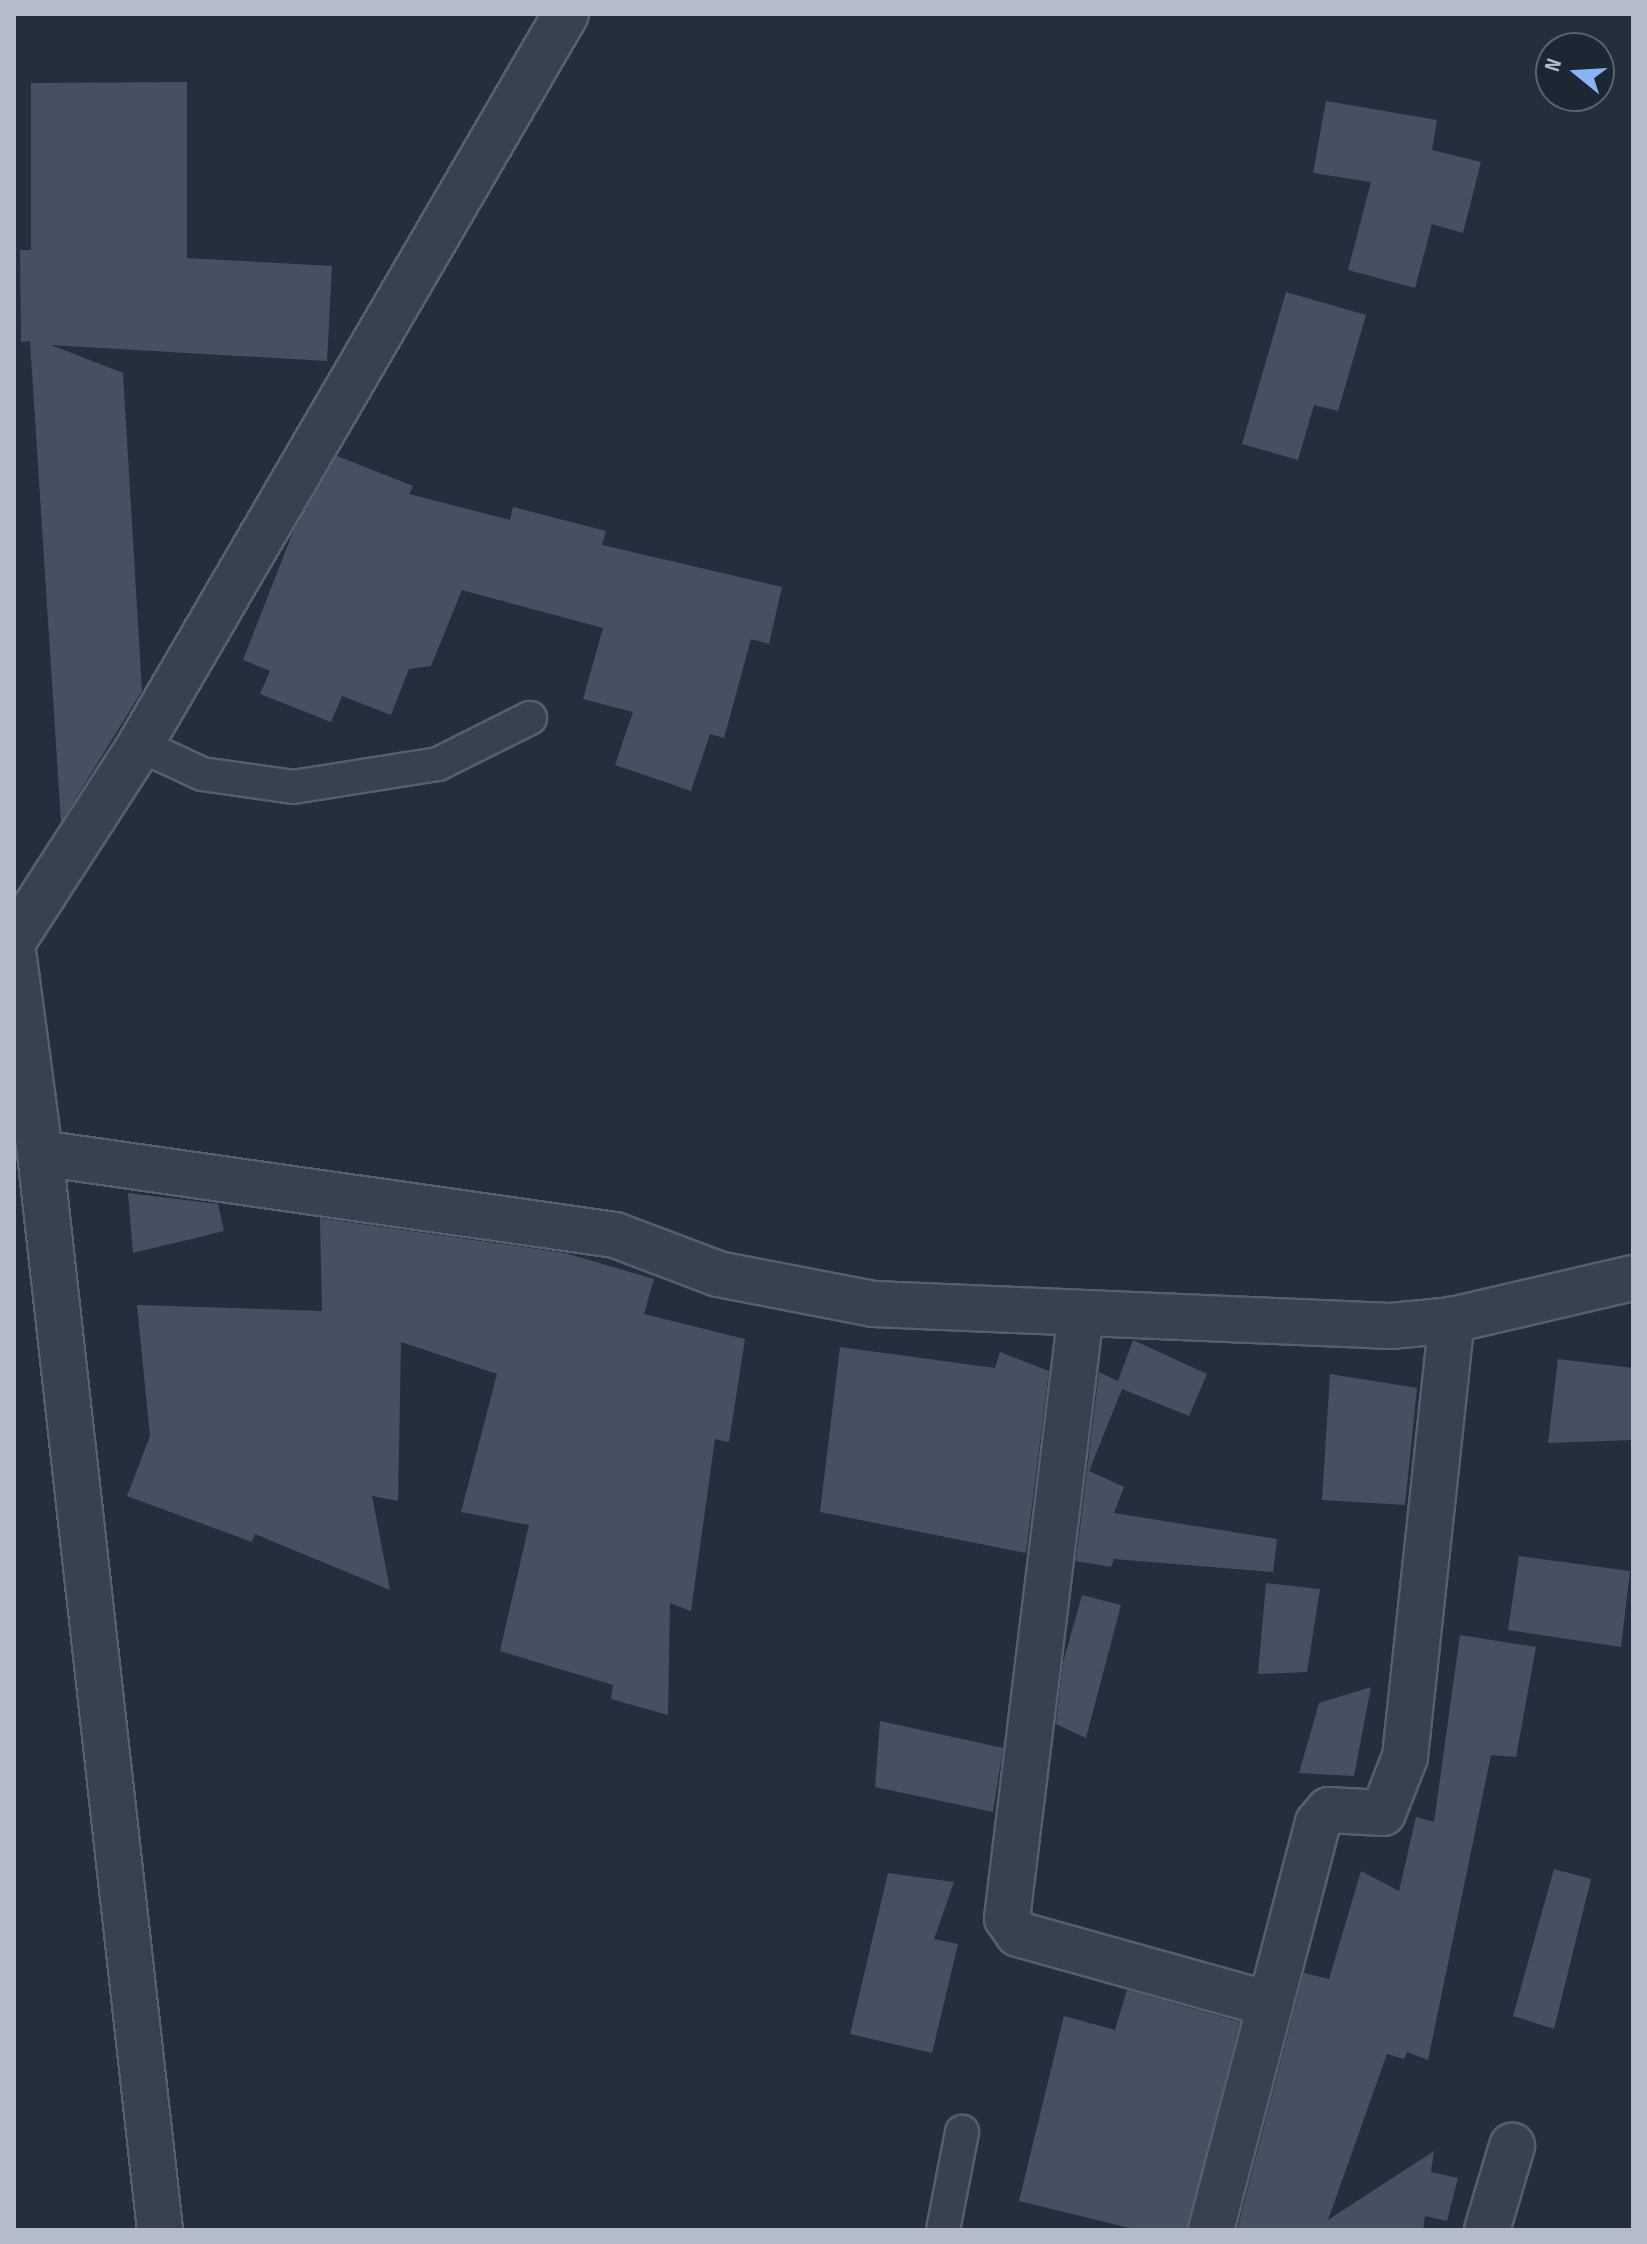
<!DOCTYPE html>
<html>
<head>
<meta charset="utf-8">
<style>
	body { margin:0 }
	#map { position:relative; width:1647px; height:2244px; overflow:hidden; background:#242f3e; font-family:"Sofia Sans Condensed",sans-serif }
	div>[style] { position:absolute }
	.building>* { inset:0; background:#455162 }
	.roads { filter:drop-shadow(2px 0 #565f6c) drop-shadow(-2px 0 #565f6c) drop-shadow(0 2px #565f6c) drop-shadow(0 -2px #565f6c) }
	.service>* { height:32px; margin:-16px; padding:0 16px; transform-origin:16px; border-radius:16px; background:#38414e }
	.minor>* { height:44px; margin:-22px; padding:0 22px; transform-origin:22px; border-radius:22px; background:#38414e }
	.tertiary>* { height:44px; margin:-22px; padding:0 22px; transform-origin:22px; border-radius:22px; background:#38414e }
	span { translate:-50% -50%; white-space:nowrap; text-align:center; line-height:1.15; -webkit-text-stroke:7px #1d2633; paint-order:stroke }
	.frame { position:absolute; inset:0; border:16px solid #b4bcc9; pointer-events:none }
	.north { position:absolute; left:1535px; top:32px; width:80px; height:80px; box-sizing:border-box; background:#1d2633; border:2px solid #59626f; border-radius:50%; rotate:288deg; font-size:22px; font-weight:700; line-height:32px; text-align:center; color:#b4bcc9 }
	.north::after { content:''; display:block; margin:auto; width:28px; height:36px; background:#8ab4f8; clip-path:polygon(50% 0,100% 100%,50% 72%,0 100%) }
</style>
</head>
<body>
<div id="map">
	<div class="building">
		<div style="clip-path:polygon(187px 82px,187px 258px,332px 266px,327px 361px,51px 345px,123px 373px,142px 691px,61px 822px,30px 341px,21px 342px,20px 250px,31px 250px,31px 83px)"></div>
		<div style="clip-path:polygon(1326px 101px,1437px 120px,1432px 150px,1481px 162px,1463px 233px,1432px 224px,1415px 288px,1348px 270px,1371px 182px,1313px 173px)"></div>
		<div style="clip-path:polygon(1286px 292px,1366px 315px,1338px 411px,1314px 405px,1298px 460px,1242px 444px)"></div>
		<div style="clip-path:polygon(337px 456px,413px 486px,409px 494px,510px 520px,513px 507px,606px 531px,602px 545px,782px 587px,769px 644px,751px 639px,724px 738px,710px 734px,691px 791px,615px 765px,633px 712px,583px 699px,603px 628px,462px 590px,431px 666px,409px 669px,391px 715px,342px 696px,331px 722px,260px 694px,270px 671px,243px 660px,293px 532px)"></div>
		<div style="clip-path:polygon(128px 1193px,218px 1204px,224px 1231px,133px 1253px)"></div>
		<div style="clip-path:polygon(320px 1218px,565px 1253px,654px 1279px,644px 1314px,745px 1339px,729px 1442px,715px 1439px,691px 1611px,670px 1603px,668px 1715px,611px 1699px,613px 1685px,500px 1651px,529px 1525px,461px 1512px,497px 1374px,401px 1342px,398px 1501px,372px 1496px,390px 1590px,255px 1534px,252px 1542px,127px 1496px,150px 1436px,137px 1305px,322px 1311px)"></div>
		<div style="clip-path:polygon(1133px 1340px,1207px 1374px,1189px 1416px,1122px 1389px,1089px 1471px,1124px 1487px,1114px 1513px,1277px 1539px,1273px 1572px,1114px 1559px,1111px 1567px,1076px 1561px,1099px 1372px,1118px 1381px)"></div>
		<div style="clip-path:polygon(840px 1347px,995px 1368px,1000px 1352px,1049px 1371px,1026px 1553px,820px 1512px)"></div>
		<div style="clip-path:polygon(1558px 1359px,1633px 1368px,1633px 1440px,1548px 1443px)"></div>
		<div style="clip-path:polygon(1330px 1374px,1417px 1388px,1405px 1505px,1322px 1500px)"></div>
		<div style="clip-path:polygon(1519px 1556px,1630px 1571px,1621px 1647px,1508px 1630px)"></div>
		<div style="clip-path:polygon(1266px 1583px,1320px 1589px,1307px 1672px,1258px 1674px)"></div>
		<div style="clip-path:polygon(1082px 1595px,1121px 1605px,1086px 1738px,1056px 1724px,1063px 1663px)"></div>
		<div style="clip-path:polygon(1460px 1635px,1536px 1647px,1516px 1757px,1491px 1755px,1428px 2060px,1407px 2052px,1404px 2059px,1387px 2054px,1328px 2220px,1434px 2151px,1431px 2172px,1458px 2178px,1447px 2221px,1425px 2216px,1423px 2230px,1237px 2230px,1304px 1973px,1329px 1979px,1361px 1871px,1399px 1891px,1416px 1817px,1434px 1822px)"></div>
		<div style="clip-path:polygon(1371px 1687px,1354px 1776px,1299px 1773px,1319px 1703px)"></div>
		<div style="clip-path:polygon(880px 1721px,1003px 1748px,993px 1812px,875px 1787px)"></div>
		<div style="clip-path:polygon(1554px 1869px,1591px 1879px,1554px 2029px,1513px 2016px)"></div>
		<div style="clip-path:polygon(888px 1873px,954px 1882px,934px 1939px,958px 1944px,932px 2053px,850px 2034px)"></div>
		<div style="clip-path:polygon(1127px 1990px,1240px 2022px,1187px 2230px,1138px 2230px,1019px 2201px,1064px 2016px,1115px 2030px)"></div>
	</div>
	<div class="roads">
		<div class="service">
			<div style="left:140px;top:745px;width:68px;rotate:25.1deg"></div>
			<div style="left:202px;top:774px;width:92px;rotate:8.1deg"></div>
			<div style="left:293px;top:787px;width:147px;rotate:-9deg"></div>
			<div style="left:438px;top:764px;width:103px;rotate:-26.6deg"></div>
			<div style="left:943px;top:2230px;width:100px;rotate:-79deg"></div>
		</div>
		<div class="minor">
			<div style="left:14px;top:940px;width:232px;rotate:-57.1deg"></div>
			<div style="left:140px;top:745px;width:846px;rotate:-59.77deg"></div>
			<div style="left:40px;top:1153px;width:581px;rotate:8.12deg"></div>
			<div style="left:615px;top:1235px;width:110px;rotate:20.7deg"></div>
			<div style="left:718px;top:1274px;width:159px;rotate:10.9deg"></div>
			<div style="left:874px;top:1304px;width:517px;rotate:2.44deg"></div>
			<div style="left:1391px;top:1326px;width:61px;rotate:-5.6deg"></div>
			<div style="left:1452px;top:1320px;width:186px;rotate:-13.1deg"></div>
			<div style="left:1081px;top:1313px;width:610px;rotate:96.97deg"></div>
			<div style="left:1007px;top:1918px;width:19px;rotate:55deg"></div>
			<div style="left:1018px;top:1934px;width:261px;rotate:15.6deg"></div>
			<div style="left:1211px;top:2230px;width:421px;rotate:-75.3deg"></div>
			<div style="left:1318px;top:1823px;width:17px;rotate:-50deg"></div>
			<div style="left:1329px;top:1810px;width:54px;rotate:3.2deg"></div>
			<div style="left:1383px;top:1813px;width:60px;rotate:-68.6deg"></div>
			<div style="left:1405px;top:1757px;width:440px;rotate:-83.9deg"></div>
			<div style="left:1487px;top:2230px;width:88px;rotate:-73.4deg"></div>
		</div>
		<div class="tertiary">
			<div style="left:14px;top:958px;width:197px;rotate:82.4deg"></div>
			<div style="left:40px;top:1153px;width:1084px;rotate:83.64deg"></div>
		</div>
	</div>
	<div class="frame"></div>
	<div class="north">N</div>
</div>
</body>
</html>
